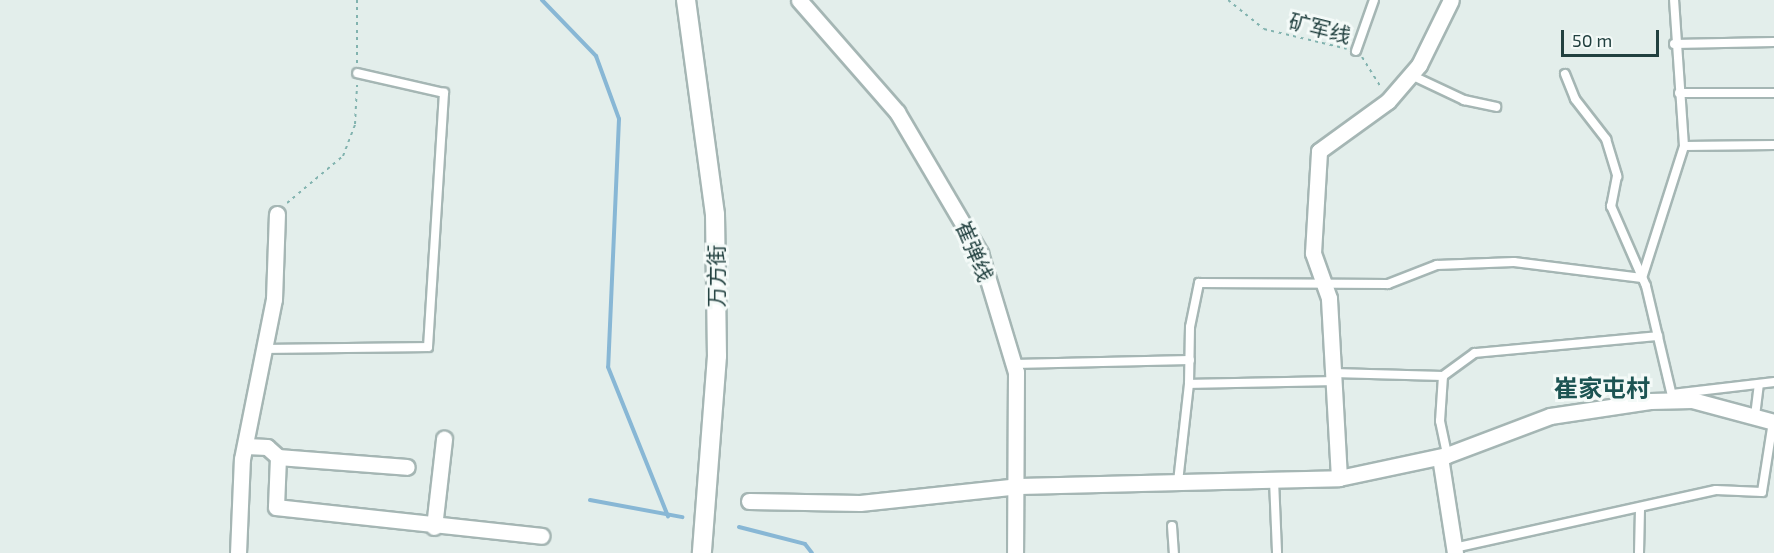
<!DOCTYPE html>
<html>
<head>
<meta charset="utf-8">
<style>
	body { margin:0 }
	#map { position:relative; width:1774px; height:553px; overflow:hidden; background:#e3eeeb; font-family:"Exo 2","Noto Sans SC",sans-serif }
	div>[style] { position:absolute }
	.stream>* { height:4px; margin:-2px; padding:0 2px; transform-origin:2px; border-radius:2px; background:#88b7d5 }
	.path>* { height:2px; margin-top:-1px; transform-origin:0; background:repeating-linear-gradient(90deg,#82b3af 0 3px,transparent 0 7.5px) }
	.roads { filter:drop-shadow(2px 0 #a5b6b4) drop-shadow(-2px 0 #a5b6b4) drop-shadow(0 2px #a5b6b4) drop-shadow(0 -2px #a5b6b4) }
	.lane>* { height:8px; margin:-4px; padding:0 4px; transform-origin:4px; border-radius:4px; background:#fff }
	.street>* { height:15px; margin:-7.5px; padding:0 7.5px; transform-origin:7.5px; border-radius:7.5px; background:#fff }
	.secondary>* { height:18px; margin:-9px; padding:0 9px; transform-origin:9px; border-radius:9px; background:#fff }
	span { translate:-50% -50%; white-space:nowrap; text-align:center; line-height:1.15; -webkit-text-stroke:6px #f4faf8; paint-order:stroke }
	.street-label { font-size:21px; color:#21403f }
	.quarter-label { font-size:24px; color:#1c5453; font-weight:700 }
	.scale { position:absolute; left:1561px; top:30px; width:98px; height:27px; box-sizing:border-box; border:3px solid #21403f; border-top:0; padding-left:8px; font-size:18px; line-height:21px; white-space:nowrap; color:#21403f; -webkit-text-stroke:4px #f4faf8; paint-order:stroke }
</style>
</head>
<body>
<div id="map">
	<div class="stream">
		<div style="left:542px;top:0;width:78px;rotate:46deg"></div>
		<div style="left:596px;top:56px;width:67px;rotate:69.9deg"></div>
		<div style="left:619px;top:119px;width:248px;rotate:92.5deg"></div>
		<div style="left:608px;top:367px;width:161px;rotate:68.1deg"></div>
		<div style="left:590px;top:500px;width:94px;rotate:10.5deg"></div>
		<div style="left:739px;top:527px;width:68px;rotate:14.4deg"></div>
		<div style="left:805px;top:544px;width:11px;rotate:52deg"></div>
	</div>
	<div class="path">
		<div style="left:357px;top:0;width:64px;rotate:90deg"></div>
		<div style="left:1228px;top:0;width:46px;rotate:38.9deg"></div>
		<div style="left:1264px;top:29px;width:85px;rotate:13.5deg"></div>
		<div style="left:1362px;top:57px;width:36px;rotate:58deg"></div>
		<div style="left:287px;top:203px;width:73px;rotate:-40deg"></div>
		<div style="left:343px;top:156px;width:34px;rotate:-69deg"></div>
		<div style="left:355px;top:124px;width:39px;rotate:-87deg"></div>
	</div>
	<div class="roads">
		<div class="lane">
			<div style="left:1674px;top:44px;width:100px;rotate:-1.1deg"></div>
			<div style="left:1356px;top:51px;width:54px;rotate:-70.6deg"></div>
			<div style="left:1565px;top:74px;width:27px;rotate:68deg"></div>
			<div style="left:1575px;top:99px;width:51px;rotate:52.2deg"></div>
			<div style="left:1606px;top:139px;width:39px;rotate:73deg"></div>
			<div style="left:1617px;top:176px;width:31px;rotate:101deg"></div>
			<div style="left:1611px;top:206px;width:87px;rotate:66.4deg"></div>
			<div style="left:1646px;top:286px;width:117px;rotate:76.7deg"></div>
			<div style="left:1411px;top:75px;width:59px;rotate:25.3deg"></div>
			<div style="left:1464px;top:100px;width:33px;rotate:12deg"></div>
			<div style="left:1679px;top:93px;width:95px"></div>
			<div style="left:1684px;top:146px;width:90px;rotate:-0.6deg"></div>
			<div style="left:265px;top:349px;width:163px;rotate:-0.7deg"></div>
			<div style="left:428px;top:347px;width:255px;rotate:-86.4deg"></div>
			<div style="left:444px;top:93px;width:89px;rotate:-167.1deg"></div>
			<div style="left:1014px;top:364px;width:176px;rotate:-1.3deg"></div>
			<div style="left:1333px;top:373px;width:110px;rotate:1.6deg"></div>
			<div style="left:1443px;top:376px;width:39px;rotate:-36deg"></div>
			<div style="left:1475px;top:353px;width:184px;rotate:-5.3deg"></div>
			<div style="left:1443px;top:376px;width:45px;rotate:93.8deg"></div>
			<div style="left:1440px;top:421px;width:35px;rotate:78deg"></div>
			<div style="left:1189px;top:384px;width:57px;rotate:-89deg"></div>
			<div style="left:1190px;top:327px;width:45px;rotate:-78.4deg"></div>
			<div style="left:1199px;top:283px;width:189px;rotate:0.3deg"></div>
			<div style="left:1388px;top:284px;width:53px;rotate:-21.2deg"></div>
			<div style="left:1437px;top:265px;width:77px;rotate:-2.2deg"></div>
			<div style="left:1514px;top:262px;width:129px;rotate:7.1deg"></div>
			<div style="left:1642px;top:278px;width:139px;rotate:-72.3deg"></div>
			<div style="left:1684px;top:146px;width:146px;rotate:-93.9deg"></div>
			<div style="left:1672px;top:394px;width:103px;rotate:-6.7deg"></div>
			<div style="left:1755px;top:416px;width:32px;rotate:-83deg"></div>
			<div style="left:1274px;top:480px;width:73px;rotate:87.6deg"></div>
			<div style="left:1178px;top:482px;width:99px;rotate:-83.6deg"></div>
			<div style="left:1189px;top:384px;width:144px;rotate:-1.2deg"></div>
			<div style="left:1172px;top:526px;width:27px;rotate:86deg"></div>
			<div style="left:1454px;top:548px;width:268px;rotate:-12.5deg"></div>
			<div style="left:1716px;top:490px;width:46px;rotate:2.5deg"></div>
			<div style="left:1762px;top:492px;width:71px;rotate:-81.1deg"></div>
			<div style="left:1639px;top:553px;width:44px;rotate:-88.7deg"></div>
		</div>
		<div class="street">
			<div style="left:799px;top:0;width:149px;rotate:48.8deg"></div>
			<div style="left:897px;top:112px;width:164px;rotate:59.5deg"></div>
			<div style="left:980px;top:253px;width:124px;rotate:73.2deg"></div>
			<div style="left:1016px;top:372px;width:181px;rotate:90.3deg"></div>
			<div style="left:246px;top:446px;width:21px;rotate:3deg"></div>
			<div style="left:267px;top:447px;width:15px;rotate:42deg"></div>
			<div style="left:278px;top:457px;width:50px;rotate:92.3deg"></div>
			<div style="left:276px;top:507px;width:267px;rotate:6.2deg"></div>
			<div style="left:278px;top:457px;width:129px;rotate:4.4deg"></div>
			<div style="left:1440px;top:457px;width:97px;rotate:81.1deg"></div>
			<div style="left:1339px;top:478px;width:180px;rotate:-93.2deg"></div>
			<div style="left:1329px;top:298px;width:48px;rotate:-109.6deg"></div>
			<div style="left:1313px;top:253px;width:102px;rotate:-86.6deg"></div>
			<div style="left:1319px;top:151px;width:85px;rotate:-35.9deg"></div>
			<div style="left:1388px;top:101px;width:48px;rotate:-49.3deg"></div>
			<div style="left:1419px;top:65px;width:72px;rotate:-63.8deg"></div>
			<div style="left:749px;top:501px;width:111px;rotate:1deg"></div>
			<div style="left:860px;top:503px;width:160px;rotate:-6.1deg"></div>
			<div style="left:1019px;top:486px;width:320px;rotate:-1.4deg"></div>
			<div style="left:1339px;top:478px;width:110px;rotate:-12deg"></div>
			<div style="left:1447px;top:455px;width:110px;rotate:-20.7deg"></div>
			<div style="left:1550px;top:416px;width:101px;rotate:-8.5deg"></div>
			<div style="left:1650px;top:401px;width:42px;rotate:-1.4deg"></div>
			<div style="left:1692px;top:400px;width:85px;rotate:15deg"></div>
			<div style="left:434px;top:527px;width:89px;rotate:-83.5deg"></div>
			<div style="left:238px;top:553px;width:94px;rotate:-87.6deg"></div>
			<div style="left:242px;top:459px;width:163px;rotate:-78.7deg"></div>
			<div style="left:274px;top:299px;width:85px;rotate:-88deg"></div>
		</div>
		<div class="secondary">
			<div style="left:686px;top:0;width:216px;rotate:82.3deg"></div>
			<div style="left:715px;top:214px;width:142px;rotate:89.2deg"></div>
			<div style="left:717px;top:356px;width:198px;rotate:94.4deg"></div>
		</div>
	</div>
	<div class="street-label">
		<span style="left:1320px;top:28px;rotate:14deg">矿军线</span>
		<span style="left:975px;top:251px;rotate:67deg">崔弹线</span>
		<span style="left:716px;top:276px;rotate:-90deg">万方街</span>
	</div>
	<div class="quarter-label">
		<span style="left:1602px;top:388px">崔家屯村</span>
	</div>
	<div class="scale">50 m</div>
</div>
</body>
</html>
